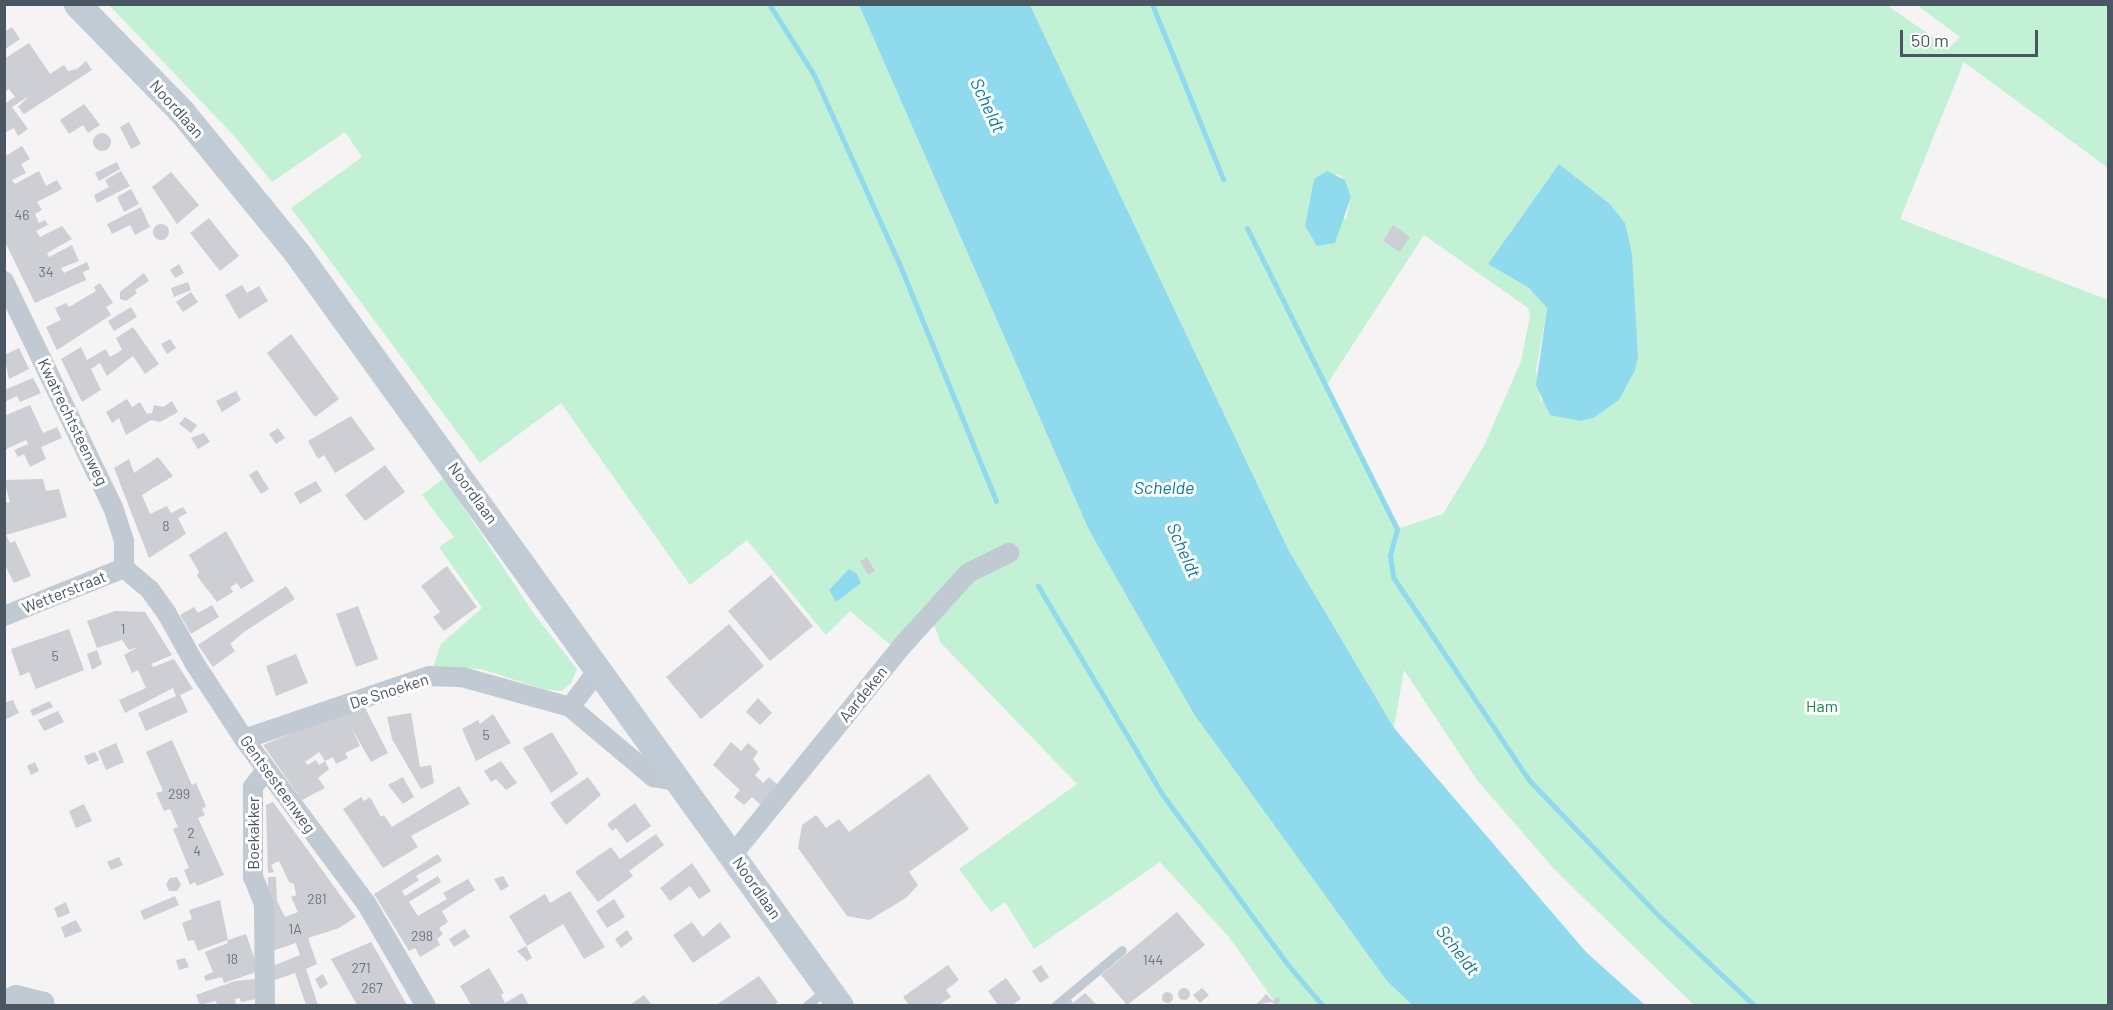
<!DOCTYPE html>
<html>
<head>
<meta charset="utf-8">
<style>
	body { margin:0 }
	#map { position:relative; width:2113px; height:1010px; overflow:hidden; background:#f5f3f3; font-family:Barlow,sans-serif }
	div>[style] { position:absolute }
	.green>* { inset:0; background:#c3f1d5 }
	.water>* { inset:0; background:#90daee }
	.stream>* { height:5px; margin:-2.5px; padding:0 2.5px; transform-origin:2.5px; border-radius:2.5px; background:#90daee }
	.building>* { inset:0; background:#cdcfd5 }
	.round { border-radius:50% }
	.lane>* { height:9px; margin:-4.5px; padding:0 4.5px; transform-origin:4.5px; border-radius:4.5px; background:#c1cad2 }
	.street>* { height:20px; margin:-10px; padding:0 10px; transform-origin:10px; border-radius:10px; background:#c1cad2 }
	.secondary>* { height:27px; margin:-13.5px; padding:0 13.5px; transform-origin:13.5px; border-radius:13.5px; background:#c1cbd6 }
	span { translate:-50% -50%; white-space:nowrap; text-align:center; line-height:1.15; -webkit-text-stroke:6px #fff; paint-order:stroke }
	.number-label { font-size:14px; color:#6b747e }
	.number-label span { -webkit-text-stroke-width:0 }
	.street-label { font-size:16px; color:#4a5661 }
	.park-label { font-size:16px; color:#17864f }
	.water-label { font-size:18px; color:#0c7c9b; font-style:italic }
	.frame { position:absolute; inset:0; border:6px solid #4a5661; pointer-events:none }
	.scale { position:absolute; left:1900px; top:30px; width:138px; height:27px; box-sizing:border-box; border:3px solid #4a5661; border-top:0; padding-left:8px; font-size:18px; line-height:21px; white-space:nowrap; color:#4a5661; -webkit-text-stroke:4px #fff; paint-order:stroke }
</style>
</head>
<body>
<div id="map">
	<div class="green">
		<div style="clip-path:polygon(evenodd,1885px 4px,1949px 48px,1960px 37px,1917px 5px,2108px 5px,2108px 168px,1964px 62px,1900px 219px,2108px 300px,2108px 1005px,1694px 1005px,1555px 870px,1477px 780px,1404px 670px,1394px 728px,1289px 551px,1030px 5px,1885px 4px,1559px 164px,1610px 204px,1625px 223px,1541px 402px,1536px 370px,1547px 308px,1529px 288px,1488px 264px,1559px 164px,1885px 4px,1338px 174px,1345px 180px,1351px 197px,1346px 219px,1305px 226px,1314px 179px,1338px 174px,1885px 4px,1424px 235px,1528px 308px,1530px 316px,1521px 361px,1484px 446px,1443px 514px,1397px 529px,1326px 386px,1424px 235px)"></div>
		<div style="clip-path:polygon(109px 5px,859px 5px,1088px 528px,1387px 981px,1412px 1005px,1277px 1005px,1229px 937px,1160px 862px,1034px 949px,1005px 902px,991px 912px,959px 869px,1077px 784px,941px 643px,934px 625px,892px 646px,850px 611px,826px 635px,747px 540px,690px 585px,561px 403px,480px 463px,291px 208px,362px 157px,345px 132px,272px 182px,237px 139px)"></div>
		<div style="clip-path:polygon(444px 478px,534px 614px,577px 669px,571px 683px,562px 691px,543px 689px,481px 669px,433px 667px,441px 644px,482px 608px,439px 547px,454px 537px,422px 495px)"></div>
	</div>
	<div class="water">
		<div style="clip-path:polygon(859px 5px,1030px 5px,1289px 551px,1394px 728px,1586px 952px,1645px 1005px,1412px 1005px,1387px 981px,1194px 714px,1088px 528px)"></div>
		<div style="clip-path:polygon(1559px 164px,1610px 204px,1625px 223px,1632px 254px,1638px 357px,1635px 370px,1619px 400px,1593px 418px,1581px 421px,1550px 415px,1536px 385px,1547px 308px,1529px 288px,1488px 264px)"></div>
		<div style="clip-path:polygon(1327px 171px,1345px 180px,1351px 197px,1335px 243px,1317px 246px,1305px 226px,1314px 179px)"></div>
		<div style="clip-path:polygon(849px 569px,857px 574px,861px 583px,836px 602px,829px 590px)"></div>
	</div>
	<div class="stream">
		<div style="left:769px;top:4px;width:84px;rotate:57.6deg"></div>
		<div style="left:814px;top:75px;width:206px;rotate:65.7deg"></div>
		<div style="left:899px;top:263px;width:257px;rotate:67.8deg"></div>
		<div style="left:1152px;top:4px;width:189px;rotate:67.9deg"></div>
		<div style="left:1247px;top:228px;width:336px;rotate:63.5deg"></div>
		<div style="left:1397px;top:529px;width:27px;rotate:105deg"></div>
		<div style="left:1390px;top:555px;width:22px;rotate:82deg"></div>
		<div style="left:1393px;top:577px;width:243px;rotate:56.2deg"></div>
		<div style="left:1528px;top:779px;width:190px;rotate:46.3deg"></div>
		<div style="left:1659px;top:916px;width:132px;rotate:43.2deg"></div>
		<div style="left:1038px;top:586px;width:242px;rotate:59.2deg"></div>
		<div style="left:1162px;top:794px;width:212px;rotate:53.6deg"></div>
		<div style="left:1288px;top:965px;width:54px;rotate:49.5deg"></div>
	</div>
	<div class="building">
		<div style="clip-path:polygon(12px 27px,20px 39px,4px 50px,4px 32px)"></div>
		<div style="clip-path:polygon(29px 43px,50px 74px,64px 65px,68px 71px,77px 69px,86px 61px,92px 70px,24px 114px,18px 107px,29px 96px,12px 107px,28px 129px,18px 136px,14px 128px,4px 133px,4px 104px,15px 97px,9px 89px,4px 92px,4px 59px)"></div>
		<div style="clip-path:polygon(84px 104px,100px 125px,88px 133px,83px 125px,69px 134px,60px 120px)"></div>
		<div style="clip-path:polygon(129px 122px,141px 144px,131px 149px,120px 127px)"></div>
		<div class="round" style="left:93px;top:133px;width:18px;height:18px"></div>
		<div style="clip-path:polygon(22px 146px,30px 159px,21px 164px,26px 173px,12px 180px,15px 184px,39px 171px,46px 186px,57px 180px,62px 189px,37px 202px,42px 210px,35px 214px,39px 223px,45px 220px,48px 225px,36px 231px,40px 237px,62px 226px,72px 239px,47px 253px,49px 257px,72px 245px,79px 261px,61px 268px,64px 273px,87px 262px,90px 269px,83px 272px,86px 280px,35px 303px,4px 240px,4px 157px)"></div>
		<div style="clip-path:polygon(117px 162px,120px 169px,99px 181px,95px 173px)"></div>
		<div style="clip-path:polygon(121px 171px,130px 186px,97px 203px,94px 195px,109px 187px,105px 180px)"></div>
		<div style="clip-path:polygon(171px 172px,199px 205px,177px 224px,152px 187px)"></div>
		<div style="clip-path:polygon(131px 189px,139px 204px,124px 212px,117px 197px)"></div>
		<div style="clip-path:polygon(141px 207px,150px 227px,135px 235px,130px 225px,112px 234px,107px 224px)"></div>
		<div style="clip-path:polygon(209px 218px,239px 256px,220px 271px,190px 233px)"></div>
		<div class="round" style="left:153px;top:224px;width:16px;height:16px"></div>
		<div style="clip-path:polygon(1393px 225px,1410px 237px,1400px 252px,1383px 241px)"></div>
		<div style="clip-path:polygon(179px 264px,184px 273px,175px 278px,170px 270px)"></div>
		<div style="clip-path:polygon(144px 273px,149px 281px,135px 290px,137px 293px,126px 301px,120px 299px,120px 292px)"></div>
		<div style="clip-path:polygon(188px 282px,191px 290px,174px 297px,171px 288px)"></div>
		<div style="clip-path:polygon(100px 283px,113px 303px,106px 307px,111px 315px,57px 350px,46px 327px,61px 320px,55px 308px,66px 303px,69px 307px,96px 291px,94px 287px)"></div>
		<div style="clip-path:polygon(242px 285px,247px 293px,259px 286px,268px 301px,239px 319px,225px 295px)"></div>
		<div style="clip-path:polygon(191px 292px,198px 302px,183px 312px,176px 302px)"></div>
		<div style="clip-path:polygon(131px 307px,137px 317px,114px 331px,108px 321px)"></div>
		<div style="clip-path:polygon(133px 327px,159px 364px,145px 374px,133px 356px,107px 376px,100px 363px,91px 369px,101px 390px,82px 402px,61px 359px,81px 347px,87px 360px,106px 349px,110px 357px,122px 350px,116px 338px)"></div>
		<div style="clip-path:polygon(291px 334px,339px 399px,315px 417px,267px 353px)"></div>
		<div style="clip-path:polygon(170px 339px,176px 348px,167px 354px,161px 344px)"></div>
		<div style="clip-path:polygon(19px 348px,29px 369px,9px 379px,4px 355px)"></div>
		<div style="clip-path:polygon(33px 378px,41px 393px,20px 402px,17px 396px,4px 402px,4px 390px)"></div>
		<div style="clip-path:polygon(236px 391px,241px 400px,222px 412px,216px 401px)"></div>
		<div style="clip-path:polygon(127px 399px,132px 407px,140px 402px,147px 414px,152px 413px,154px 405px,163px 407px,172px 401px,178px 412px,160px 422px,151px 420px,126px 435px,119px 418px,112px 423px,106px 412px)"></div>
		<div style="clip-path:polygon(30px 405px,43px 433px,57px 427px,62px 438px,41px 447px,46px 459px,30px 467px,24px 454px,18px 457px,14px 450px,28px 444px,26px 440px,4px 450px,4px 416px)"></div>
		<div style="clip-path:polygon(351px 416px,375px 449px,335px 473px,324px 455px,318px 459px,308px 441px)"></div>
		<div style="clip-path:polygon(185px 417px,197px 425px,191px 433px,179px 424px)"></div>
		<div style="clip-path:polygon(278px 428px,285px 438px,276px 444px,269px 434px)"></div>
		<div style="clip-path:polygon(204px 433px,210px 442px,198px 449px,191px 438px)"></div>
		<div style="clip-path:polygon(158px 457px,173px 476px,142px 495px,150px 514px,167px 506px,171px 513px,183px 507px,187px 513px,178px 518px,186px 534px,149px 558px,114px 468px,129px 459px,134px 473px)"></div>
		<div style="clip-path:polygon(385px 465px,405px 492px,365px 521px,345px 495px)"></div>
		<div style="clip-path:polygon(257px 470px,269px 489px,261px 494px,249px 475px)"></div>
		<div style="clip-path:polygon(43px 479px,46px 491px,59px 489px,67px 517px,6px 535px,10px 543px,15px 541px,31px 576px,14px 583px,4px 563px,4px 503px,10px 502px,4px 480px)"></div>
		<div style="clip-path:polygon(316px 481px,322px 491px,300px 504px,294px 493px)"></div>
		<div style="clip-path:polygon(226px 531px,254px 581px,241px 589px,237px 583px,230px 587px,233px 592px,217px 602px,197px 576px,199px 572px,189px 555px)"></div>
		<div style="clip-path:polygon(867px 557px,875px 571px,868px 575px,860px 561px)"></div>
		<div style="clip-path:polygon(447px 566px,477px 607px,444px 631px,433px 617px,440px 612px,421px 586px)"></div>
		<div style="clip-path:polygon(771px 575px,813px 626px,770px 661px,728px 611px)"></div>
		<div style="clip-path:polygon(286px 586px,295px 599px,244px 632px,230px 644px,235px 651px,213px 667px,198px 645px)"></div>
		<div style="clip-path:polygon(212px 605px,219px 617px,191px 634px,180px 615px,194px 607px,198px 613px)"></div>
		<div style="clip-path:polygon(358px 606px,378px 659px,356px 667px,336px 614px)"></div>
		<div style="clip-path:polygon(115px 611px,145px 612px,172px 655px,151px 664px,153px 667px,174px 659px,193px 689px,180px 695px,188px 712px,146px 731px,138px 713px,176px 696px,173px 688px,125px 713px,119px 700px,146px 688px,138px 670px,132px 673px,124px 655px,138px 647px,129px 650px,122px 640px,97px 648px,87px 621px)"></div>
		<div style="clip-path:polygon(729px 624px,764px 666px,701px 719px,666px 677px)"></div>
		<div style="clip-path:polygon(69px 629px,84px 670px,36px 689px,29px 672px,20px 676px,11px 649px)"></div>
		<div style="clip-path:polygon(97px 650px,102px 664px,92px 670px,87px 654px)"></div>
		<div style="clip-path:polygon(296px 654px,308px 683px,276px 696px,266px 666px)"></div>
		<div style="clip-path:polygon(758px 698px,772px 713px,760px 725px,746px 712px)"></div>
		<div style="clip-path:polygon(13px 700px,19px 713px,4px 720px,4px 703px)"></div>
		<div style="clip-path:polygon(50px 701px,53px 707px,33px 716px,30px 710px)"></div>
		<div style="clip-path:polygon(363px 704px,388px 753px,371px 762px,352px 729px,360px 746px,345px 753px,348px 758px,336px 764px,333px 757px,325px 761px,319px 752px,305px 762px,308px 765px,316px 760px,319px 765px,325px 761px,329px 769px,318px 778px,325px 788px,302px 800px,263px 745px)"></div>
		<div style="clip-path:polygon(58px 711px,64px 722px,44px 731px,38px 720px)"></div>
		<div style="clip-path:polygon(411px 713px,420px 767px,431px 765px,434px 783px,421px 789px,392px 739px,387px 717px)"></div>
		<div style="clip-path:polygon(493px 714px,511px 743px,476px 761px,462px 729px,478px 720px,480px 724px)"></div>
		<div style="clip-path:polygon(552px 732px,578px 774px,551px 793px,523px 748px)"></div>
		<div style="clip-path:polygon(172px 740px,192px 785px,196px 783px,206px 806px,202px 809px,205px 815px,198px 818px,224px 875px,197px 886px,195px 882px,190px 885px,184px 870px,189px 868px,173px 829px,178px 827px,170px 809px,164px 811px,156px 793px,163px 791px,146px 752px)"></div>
		<div style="clip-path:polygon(731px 742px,741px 751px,748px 743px,758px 752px,753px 759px,760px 769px,755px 775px,763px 783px,769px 777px,779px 786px,762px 806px,752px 797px,744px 805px,734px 797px,740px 790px,713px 765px)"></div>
		<div style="clip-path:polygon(116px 743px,124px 762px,106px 770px,98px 751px)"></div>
		<div style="clip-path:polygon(95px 752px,99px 760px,88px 765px,84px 756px)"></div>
		<div style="clip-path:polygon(501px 761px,517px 783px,506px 790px,496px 779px,491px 782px,484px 771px)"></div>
		<div style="clip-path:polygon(35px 762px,39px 771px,31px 775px,27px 766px)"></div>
		<div style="clip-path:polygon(929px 774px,969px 829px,909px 872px,918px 885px,906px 898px,869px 920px,847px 916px,798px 848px,802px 825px,816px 815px,826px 828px,839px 819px,849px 832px)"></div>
		<div style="clip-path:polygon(403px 777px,414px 797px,403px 804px,388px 785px)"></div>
		<div style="clip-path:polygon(588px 777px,601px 795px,566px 825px,550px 803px)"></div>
		<div style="clip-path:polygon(459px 786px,470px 804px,411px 836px,418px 847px,383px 868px,343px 809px,361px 797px,364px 801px,370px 797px,381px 817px,384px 815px,392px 827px)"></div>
		<div style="clip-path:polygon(273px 802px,356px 917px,339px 928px,308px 938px,317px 964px,306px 969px,318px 1005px,306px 1005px,295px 973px,269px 982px,270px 967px,300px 955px,296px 943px,269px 952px,268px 877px,276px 877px,277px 901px,285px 917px,298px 912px,291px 897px,296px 895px,294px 884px,289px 882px,279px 861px,271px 865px,274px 872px,268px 873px,266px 805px)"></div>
		<div style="clip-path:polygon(635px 803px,651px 826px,627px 843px,616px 828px,612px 831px,607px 824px)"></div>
		<div style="clip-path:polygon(84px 804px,92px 821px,76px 828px,69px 811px)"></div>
		<div style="clip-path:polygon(656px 834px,664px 845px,629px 871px,633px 876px,598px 902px,575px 872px,611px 847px,620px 859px)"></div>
		<div style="clip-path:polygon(438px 854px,442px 861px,416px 876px,419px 880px,402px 891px,405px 896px,438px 876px,441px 882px,409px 902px,418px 916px,447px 899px,443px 893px,468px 879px,475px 890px,442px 911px,448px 922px,439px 928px,443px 934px,437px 939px,440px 945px,420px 957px,415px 948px,409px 951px,374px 894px)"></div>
		<div style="clip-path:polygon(119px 857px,123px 865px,111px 870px,107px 862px)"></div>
		<div style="clip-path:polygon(692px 863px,711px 891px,699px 899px,690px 886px,670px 901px,660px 888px)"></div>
		<div style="clip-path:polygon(503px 876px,509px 886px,501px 891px,494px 879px)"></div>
		<div style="clip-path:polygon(177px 877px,181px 885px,177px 891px,169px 891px,166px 884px,170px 878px)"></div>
		<div style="clip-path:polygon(570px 891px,605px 947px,584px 959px,563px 924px,527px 946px,509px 916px,545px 894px,550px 903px)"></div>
		<div style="clip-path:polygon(175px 896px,179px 905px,144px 920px,140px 911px)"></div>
		<div style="clip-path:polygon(614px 899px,625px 917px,607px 928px,596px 911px)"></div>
		<div style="clip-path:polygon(220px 900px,228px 940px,246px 934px,259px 971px,224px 983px,222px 977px,206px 981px,204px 976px,213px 972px,205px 952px,228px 943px,227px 940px,198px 951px,194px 940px,188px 941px,182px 923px,192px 919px,189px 910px)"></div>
		<div style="clip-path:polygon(66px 902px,70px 913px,58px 918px,54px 908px)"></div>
		<div style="clip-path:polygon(1177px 912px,1205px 945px,1127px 1005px,1101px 975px)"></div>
		<div style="clip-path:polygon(76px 920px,82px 931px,65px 938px,61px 927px)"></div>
		<div style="clip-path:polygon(692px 922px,703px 937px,720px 922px,731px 937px,693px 963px,673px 935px)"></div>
		<div style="clip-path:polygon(465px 929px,470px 937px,454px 947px,449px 939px)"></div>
		<div style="clip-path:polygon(627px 930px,633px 939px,621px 948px,615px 939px)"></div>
		<div style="clip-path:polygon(371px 942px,377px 952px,407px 1005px,357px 1005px,331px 959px)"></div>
		<div style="clip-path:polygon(526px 946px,532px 958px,527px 961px,517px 951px)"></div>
		<div style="clip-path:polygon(185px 958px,189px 967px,179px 970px,176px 960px)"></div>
		<div style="clip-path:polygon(948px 965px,959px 980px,946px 990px,951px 997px,939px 1005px,909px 1005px,903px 997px)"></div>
		<div style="clip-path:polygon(1041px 965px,1049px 977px,1040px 983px,1032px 971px)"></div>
		<div style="clip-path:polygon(489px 968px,504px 993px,501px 995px,505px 1003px,522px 993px,529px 1005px,471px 1005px,460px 986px)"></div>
		<div style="clip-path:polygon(323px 974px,328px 984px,320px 989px,315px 979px)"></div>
		<div style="clip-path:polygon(759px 976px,778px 1002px,774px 1005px,716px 1005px)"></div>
		<div style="clip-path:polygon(1006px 978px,1021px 999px,1012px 1005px,998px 1005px,988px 991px)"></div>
		<div style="clip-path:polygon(257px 979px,261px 998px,241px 1002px,240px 998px,235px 999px,236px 1005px,217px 1005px,216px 1001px,200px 1005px,196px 995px,235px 981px)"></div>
		<div class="round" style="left:1178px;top:988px;width:12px;height:12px"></div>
		<div style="clip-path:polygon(1202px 988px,1209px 995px,1200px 1003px,1193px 995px)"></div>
		<div class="round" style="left:1161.5px;top:991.5px;width:11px;height:11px"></div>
		<div style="clip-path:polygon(1085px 993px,1097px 1005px,1063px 1005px,1071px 999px,1073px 1003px)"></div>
		<div style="clip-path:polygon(1266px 994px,1273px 1001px,1278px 997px,1281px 1001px,1276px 1005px,1271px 1002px,1256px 1005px)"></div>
		<div style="clip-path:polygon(644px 995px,652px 1005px,630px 1005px)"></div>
	</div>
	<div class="lane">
		<div style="left:806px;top:1006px;width:26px;rotate:-39deg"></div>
		<div style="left:1055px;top:1006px;width:87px;rotate:-39.9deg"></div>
	</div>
	<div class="street">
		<div style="left:4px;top:281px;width:251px;rotate:64.3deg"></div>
		<div style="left:113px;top:507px;width:36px;rotate:72deg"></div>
		<div style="left:124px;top:541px;width:27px;rotate:90deg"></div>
		<div style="left:124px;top:568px;width:34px;rotate:40deg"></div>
		<div style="left:150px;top:590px;width:27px;rotate:54deg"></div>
		<div style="left:166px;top:612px;width:60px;rotate:60.9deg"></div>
		<div style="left:195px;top:664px;width:90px;rotate:56.8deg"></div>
		<div style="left:244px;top:739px;width:204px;rotate:53.4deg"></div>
		<div style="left:366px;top:903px;width:119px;rotate:59.8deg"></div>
		<div style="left:4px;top:616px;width:129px;rotate:-21.8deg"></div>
		<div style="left:570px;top:707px;width:48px;rotate:-52.7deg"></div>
		<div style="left:244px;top:739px;width:195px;rotate:-18.8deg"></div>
		<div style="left:429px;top:676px;width:33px;rotate:2deg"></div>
		<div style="left:462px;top:677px;width:112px;rotate:15.5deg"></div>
		<div style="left:570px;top:707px;width:109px;rotate:40.1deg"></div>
		<div style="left:653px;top:777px;width:27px;rotate:10deg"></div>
		<div style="left:733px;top:854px;width:267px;rotate:-50.9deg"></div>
		<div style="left:901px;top:647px;width:100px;rotate:-47.8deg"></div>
		<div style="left:968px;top:573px;width:46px;rotate:-26deg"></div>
		<div style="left:4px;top:1000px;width:13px;rotate:-23deg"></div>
		<div style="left:16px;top:995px;width:29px;rotate:14deg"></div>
		<div style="left:44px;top:1002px;width:4px;rotate:76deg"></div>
		<div style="left:265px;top:1006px;width:102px;rotate:-90.6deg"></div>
		<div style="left:264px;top:904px;width:29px;rotate:-112deg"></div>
		<div style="left:253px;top:877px;width:90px;rotate:-90deg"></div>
		<div style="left:253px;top:787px;width:21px;rotate:-53deg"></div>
	</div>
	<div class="secondary">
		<div style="left:77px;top:4px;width:151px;rotate:45.8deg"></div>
		<div style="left:182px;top:112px;width:182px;rotate:50.8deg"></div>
		<div style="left:297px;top:253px;width:928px;rotate:54.2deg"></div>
	</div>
	<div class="number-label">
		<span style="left:22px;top:215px">46</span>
		<span style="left:46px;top:272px">34</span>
		<span style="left:166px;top:526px">8</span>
		<span style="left:123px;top:629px">1</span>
		<span style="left:55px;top:656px">5</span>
		<span style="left:486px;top:735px">5</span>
		<span style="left:179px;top:794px">299</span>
		<span style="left:191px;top:833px">2</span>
		<span style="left:197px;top:851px">4</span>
		<span style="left:317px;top:899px">281</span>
		<span style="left:295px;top:929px">1A</span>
		<span style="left:422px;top:936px">298</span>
		<span style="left:232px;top:959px">18</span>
		<span style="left:1153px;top:960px">144</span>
		<span style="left:361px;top:968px">271</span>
		<span style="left:372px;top:988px">267</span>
	</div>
	<div class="street-label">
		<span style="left:177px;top:109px;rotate:48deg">Noordlaan</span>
		<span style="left:73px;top:422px;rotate:64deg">Kwatrechtsteenweg</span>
		<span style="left:473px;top:493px;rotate:54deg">Noordlaan</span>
		<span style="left:64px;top:592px;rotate:-22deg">Wetterstraat</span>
		<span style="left:389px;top:691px;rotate:-18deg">De Snoeken</span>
		<span style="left:863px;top:694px;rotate:-51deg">Aardeken</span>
		<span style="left:278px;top:784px;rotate:54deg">Gentsesteenweg</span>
		<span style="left:253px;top:833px;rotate:-90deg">Boekakker</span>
		<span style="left:757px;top:888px;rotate:55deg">Noordlaan</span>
	</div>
	<div class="park-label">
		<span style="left:1822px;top:706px">Ham</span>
	</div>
	<div class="water-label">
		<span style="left:988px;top:105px;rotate:65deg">Scheldt</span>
		<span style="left:1164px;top:487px">Schelde</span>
		<span style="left:1184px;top:550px;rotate:66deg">Scheldt</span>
		<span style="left:1458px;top:950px;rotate:52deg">Scheldt</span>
	</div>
	<div class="frame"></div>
	<div class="scale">50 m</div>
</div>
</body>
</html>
